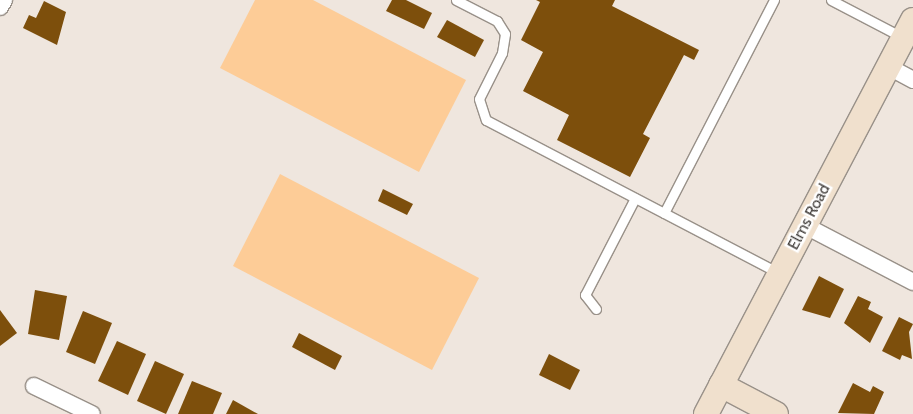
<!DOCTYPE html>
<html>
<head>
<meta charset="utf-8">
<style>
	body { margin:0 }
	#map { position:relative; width:913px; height:414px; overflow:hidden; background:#efe6de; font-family:Cabin,sans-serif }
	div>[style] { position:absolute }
	.green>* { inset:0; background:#fdcc97 }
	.building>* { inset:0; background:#7d4f0c }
	.roads { filter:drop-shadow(1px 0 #999189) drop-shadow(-1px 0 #999189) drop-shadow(0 1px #999189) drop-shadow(0 -1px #999189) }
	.lane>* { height:9px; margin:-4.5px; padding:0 4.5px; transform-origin:4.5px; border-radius:4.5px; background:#fff }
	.street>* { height:16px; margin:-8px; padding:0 8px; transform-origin:8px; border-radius:8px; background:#fff }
	.secondary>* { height:24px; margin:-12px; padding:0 12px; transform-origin:12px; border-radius:12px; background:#f0e0cd }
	span { translate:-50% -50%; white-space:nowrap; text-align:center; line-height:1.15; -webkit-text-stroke:5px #fff; paint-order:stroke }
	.street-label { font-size:16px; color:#403c39 }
</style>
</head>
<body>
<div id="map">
	<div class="green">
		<div style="clip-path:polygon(255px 0,313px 0,466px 80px,419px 172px,220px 68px)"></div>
		<div style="clip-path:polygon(280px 174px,479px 278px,432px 370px,233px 266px)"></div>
	</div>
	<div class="building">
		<div style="clip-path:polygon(392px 0,406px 0,432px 13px,424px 29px,386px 11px)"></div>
		<div style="clip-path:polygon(536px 0,615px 0,612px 6px,699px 50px,694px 60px,684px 55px,643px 134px,650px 138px,630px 177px,557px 140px,569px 115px,523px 91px,543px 52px,521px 40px,540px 2px)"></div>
		<div style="clip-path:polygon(44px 1px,66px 12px,57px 45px,23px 28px,29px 15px,36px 18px)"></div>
		<div style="clip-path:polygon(447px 20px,484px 40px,475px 57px,437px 37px)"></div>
		<div style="clip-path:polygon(383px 189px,413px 204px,407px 215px,378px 201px)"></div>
		<div style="clip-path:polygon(819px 276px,844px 289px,830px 318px,802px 310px)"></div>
		<div style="clip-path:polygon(35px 290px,67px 296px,59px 340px,28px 334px)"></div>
		<div style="clip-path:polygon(858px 296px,871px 302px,868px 309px,883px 317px,870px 343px,844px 323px)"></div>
		<div style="clip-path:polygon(0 310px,17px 333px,0 346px)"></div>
		<div style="clip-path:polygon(83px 311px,112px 323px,95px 364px,66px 352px)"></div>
		<div style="clip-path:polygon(899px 317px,913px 324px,909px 332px,912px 359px,902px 355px,900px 360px,882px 351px)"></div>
		<div style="clip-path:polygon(299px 333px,342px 356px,335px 370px,292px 347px)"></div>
		<div style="clip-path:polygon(117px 341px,146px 354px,128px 395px,98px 381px)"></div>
		<div style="clip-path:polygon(549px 354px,580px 370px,570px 390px,539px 375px)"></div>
		<div style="clip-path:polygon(155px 361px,184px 374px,166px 414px,137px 401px)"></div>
		<div style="clip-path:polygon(192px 381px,222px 393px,213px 414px,178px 414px)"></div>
		<div style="clip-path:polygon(853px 383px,870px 392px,873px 386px,884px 392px,874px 414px,838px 413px)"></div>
		<div style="clip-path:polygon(233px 400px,258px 414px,226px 414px)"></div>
	</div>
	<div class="roads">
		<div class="lane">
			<div style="left:456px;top:0;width:46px;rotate:27.1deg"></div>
			<div style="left:497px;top:21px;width:15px;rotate:58deg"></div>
			<div style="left:505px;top:34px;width:19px;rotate:99deg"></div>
			<div style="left:502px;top:53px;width:51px;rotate:116.6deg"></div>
			<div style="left:479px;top:99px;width:22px;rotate:72deg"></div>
			<div style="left:486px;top:120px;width:331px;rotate:27.6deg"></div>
			<div style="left:831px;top:0;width:80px;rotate:27.5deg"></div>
			<div style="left:664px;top:213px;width:240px;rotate:-62.7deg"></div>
			<div style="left:596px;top:309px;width:18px;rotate:-128deg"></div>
			<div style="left:585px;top:295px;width:109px;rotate:-62.7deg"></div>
		</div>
		<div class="street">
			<div style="left:0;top:7px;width:8px;rotate:-60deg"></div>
			<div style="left:887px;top:66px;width:30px;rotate:28deg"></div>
			<div style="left:804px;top:225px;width:123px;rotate:27.6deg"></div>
			<div style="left:34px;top:386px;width:64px;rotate:25.8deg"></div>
		</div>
		<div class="secondary">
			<div style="left:721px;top:385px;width:62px;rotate:27.8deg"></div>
			<div style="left:706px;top:414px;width:445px;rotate:-62.3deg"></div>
		</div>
	</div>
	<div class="street-label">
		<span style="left:809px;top:217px;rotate:-62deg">Elms Road</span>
	</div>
</div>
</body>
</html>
